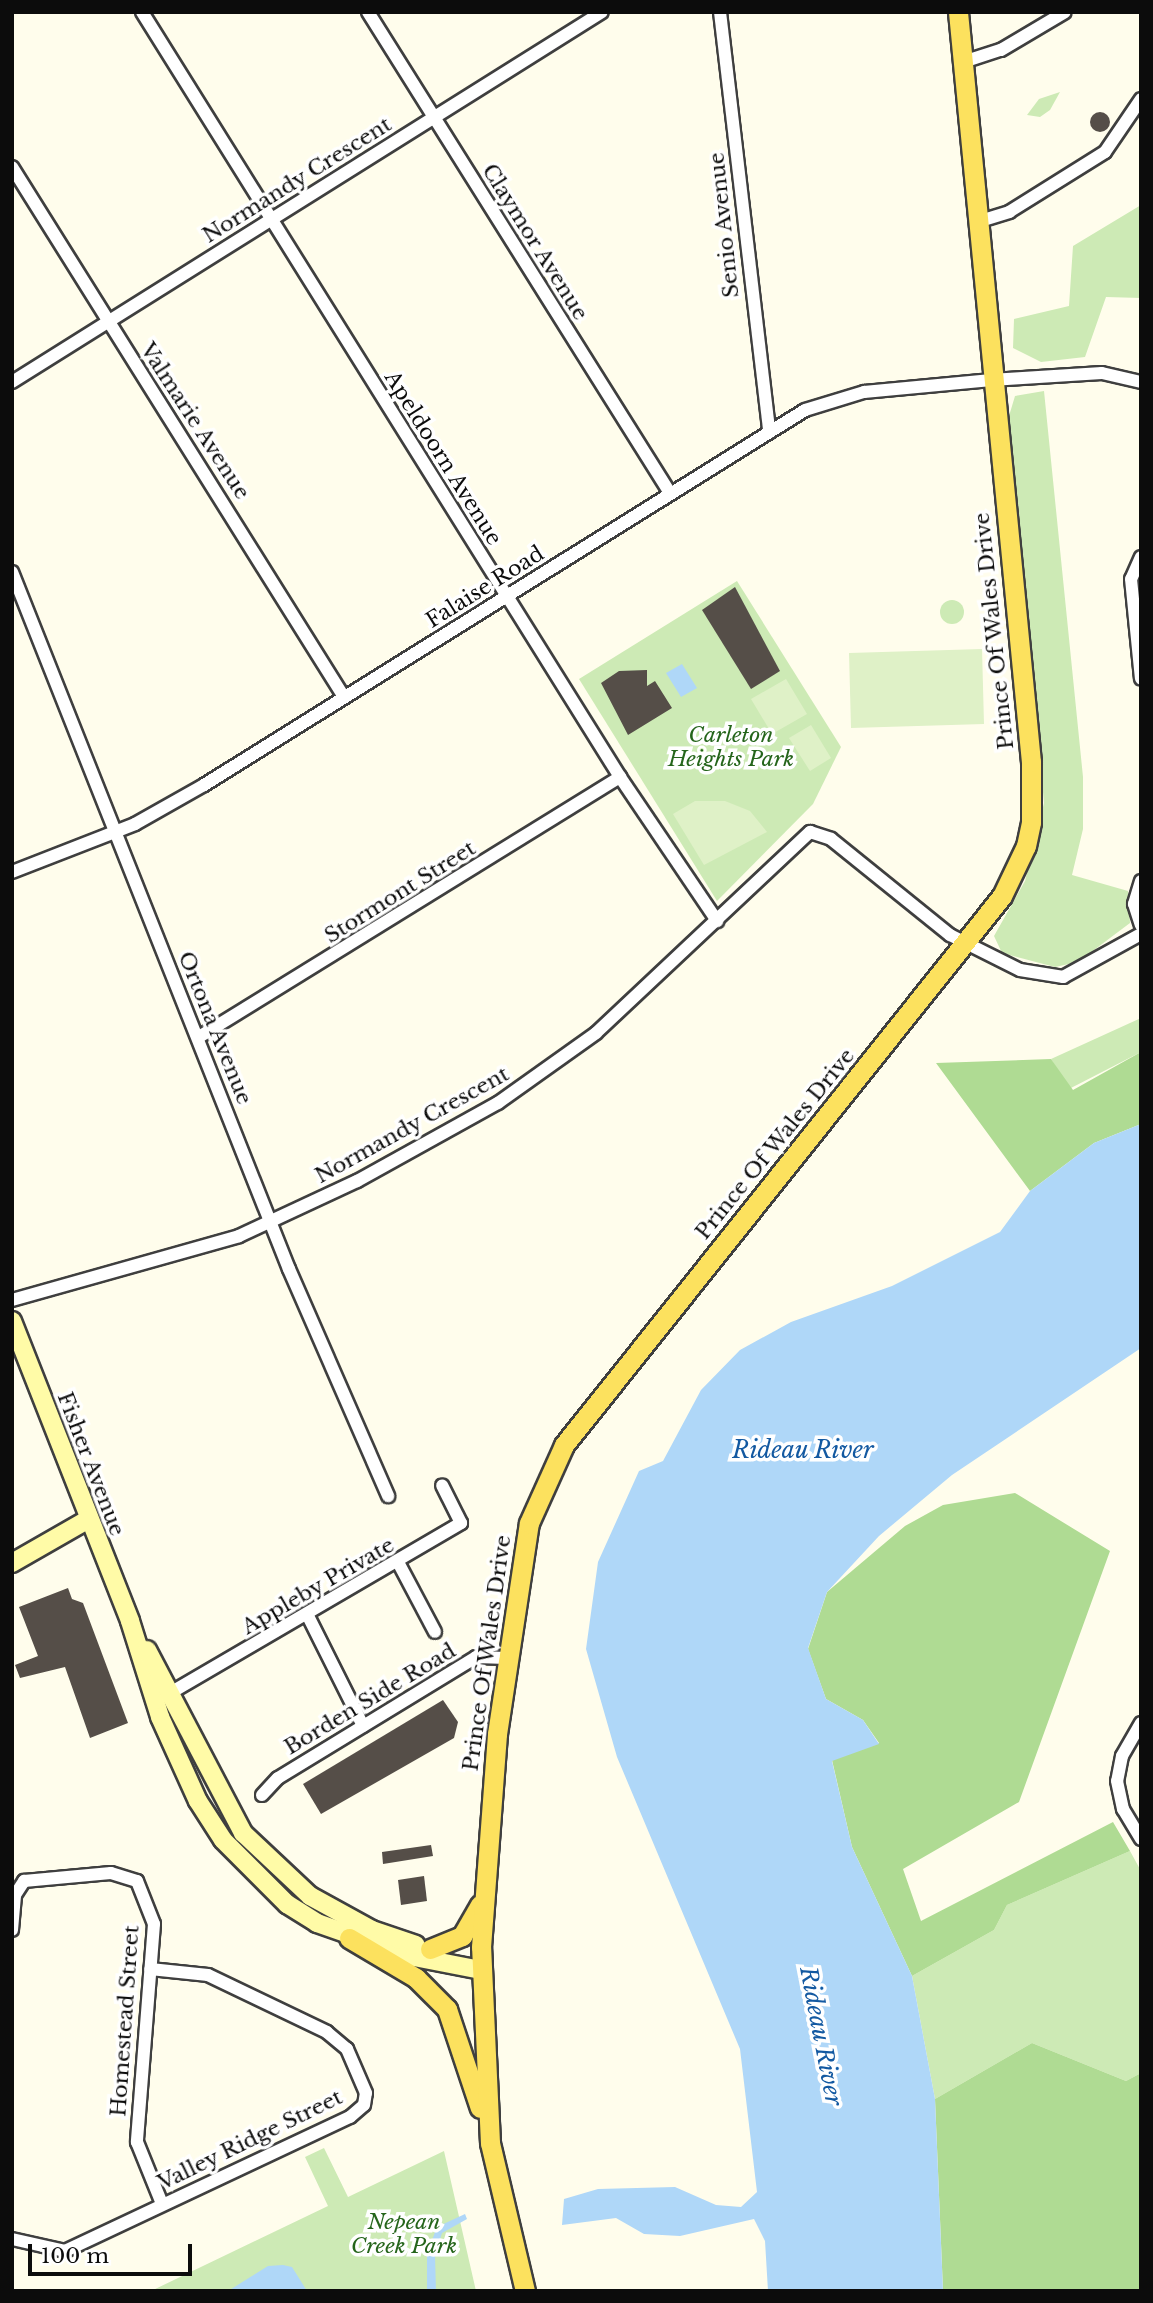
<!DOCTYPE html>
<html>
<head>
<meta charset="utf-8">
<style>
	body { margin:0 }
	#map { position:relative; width:1153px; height:2303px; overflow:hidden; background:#fffdec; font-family:"Libre Baskerville",serif }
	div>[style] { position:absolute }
	.green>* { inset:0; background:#cdeab5 }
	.round { border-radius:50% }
	.forest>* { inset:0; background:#afdb93 }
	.pitch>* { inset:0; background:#dff1c7 }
	.water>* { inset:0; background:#afd7f8 }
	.building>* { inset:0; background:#554e48 }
	.roads { filter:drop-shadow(2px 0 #3f3f3f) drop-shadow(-2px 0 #3f3f3f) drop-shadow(0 2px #3f3f3f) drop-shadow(0 -2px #3f3f3f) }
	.street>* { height:12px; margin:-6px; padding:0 6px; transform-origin:6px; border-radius:6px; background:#fff }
	.secondary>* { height:18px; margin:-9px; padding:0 9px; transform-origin:9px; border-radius:9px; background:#fffba7 }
	.primary>* { height:19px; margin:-9.5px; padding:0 9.5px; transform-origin:9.5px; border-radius:9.5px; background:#fce15e }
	span { translate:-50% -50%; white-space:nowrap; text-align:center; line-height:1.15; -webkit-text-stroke:7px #fff; paint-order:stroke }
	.street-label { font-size:21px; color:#0c0c0c }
	.park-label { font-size:21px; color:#25651b; font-style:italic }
	.water-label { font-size:23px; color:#1359a1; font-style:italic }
	.frame { position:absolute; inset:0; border:14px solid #0c0c0c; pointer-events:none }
	.scale { position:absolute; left:28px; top:2244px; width:164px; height:32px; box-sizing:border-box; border:4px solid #0c0c0c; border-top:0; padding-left:9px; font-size:21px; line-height:24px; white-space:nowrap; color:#0c0c0c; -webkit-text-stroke:5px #fff; paint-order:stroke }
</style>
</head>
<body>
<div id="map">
	<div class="green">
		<div style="clip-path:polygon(1060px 92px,1050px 110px,1040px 117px,1027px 115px,1039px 99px)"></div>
		<div style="clip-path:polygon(1141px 205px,1141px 298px,1106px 297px,1085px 357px,1041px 362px,1013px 348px,1014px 319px,1069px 306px,1073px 246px)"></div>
		<div style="clip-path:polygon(1044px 391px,1083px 777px,1083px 829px,1072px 875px,1128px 891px,1130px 923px,1078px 962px,1055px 967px,1002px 953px,994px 936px,1025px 881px,1044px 803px,1009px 416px,1015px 396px)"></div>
		<div style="clip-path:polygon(737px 581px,841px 747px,813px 804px,717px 901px,579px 679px)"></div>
		<div class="round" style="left:940px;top:600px;width:24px;height:24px"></div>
		<div style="clip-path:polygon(1141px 1018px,1141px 1052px,1069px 1089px,1051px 1059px)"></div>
		<div style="clip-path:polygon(1130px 1851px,1141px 1871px,1141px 2073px,1126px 2081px,1032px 2043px,935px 2099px,912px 1976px,994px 1930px,1007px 1905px)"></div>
		<div style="clip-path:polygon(324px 2148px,348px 2197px,444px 2151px,476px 2291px,151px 2291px,328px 2206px,305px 2157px)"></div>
	</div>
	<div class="forest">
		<div style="clip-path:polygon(1141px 1052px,1141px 1124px,1094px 1143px,1030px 1191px,936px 1063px,1051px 1059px,1073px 1090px)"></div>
		<div style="clip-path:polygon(1015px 1493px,1110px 1551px,1019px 1802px,903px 1869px,921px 1921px,1113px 1822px,1130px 1851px,1007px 1905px,994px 1930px,912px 1976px,852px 1847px,832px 1760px,879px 1743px,863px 1720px,826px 1699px,808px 1649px,827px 1592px,905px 1526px,943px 1505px)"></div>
		<div style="clip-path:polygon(1032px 2043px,1126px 2081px,1141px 2073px,1141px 2291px,943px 2291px,935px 2099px)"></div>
	</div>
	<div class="pitch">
		<div style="clip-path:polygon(982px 649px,984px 724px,851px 728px,849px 653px)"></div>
		<div style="clip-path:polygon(786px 679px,807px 714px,772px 734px,751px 699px)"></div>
		<div style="clip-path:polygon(811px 725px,831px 758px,810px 771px,789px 738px)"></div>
		<div style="clip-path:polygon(695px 801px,725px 801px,750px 811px,767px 832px,704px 865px,673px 814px)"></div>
	</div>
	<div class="water">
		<div style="clip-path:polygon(682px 664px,697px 688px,681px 697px,666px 673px)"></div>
		<div style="clip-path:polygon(1141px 1124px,1141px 1348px,952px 1475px,879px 1536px,827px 1592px,808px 1648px,826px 1699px,863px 1720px,879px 1744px,832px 1761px,852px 1847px,912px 1976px,935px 2099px,943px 2291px,768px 2291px,765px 2241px,754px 2219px,680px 2236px,644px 2234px,616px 2218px,562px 2225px,564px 2199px,598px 2189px,675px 2187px,716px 2205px,741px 2207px,757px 2192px,740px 2049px,617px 1757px,586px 1649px,598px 1562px,639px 1471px,663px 1461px,701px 1390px,740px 1350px,791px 1322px,892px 1286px,1000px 1232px,1030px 1191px,1094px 1143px)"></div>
		<div style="clip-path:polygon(465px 2214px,467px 2219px,442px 2233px,435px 2255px,436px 2291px,427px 2291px,427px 2253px,437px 2227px)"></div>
		<div style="clip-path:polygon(283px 2265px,292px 2267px,307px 2291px,228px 2291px,268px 2266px)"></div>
	</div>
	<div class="building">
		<div class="round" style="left:1090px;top:112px;width:20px;height:20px"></div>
		<div style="clip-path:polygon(735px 587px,780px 671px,751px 689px,702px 610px)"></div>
		<div style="clip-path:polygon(647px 670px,647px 686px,655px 681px,672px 708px,628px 735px,601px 683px,619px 671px)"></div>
		<div style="clip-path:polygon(68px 1588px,72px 1599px,83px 1603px,128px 1723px,90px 1738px,65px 1667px,20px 1678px,15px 1665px,38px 1656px,19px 1607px)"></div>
		<div style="clip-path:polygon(443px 1700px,458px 1722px,454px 1738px,321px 1814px,303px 1784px)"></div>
		<div style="clip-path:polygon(431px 1845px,433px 1856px,383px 1864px,382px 1852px)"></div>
		<div style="clip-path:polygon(424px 1876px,427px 1901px,401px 1905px,398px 1880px)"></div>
	</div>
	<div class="roads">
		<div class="street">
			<div style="left:142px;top:12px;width:902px;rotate:58deg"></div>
			<div style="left:620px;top:777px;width:174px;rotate:56deg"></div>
			<div style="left:368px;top:12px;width:568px;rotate:57.88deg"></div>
			<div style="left:720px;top:12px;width:423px;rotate:83.3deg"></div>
			<div style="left:963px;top:62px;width:40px;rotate:-18deg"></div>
			<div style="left:1001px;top:50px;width:74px;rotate:-30.7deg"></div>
			<div style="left:12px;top:167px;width:625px;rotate:57.94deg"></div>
			<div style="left:977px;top:222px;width:34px;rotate:-17deg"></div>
			<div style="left:1009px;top:212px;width:113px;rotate:-32deg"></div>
			<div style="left:1105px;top:152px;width:64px;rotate:-55.8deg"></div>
			<div style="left:12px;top:382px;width:696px;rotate:-32.09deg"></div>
			<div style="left:1141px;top:557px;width:24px;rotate:114deg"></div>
			<div style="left:1131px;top:579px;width:100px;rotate:84.3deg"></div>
			<div style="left:12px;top:572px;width:750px;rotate:68.33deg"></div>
			<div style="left:289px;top:1269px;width:248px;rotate:66.4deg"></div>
			<div style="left:12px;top:872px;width:132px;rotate:-21.3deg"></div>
			<div style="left:135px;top:824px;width:79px;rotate:-29.5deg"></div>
			<div style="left:204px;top:785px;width:708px;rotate:-31.96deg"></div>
			<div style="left:805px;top:410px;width:62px;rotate:-17deg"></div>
			<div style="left:864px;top:392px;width:128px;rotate:-5.4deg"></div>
			<div style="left:991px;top:380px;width:111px;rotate:-3.6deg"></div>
			<div style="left:1102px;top:373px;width:40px;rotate:13deg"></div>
			<div style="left:1141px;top:881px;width:24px;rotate:107deg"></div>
			<div style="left:1134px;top:904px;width:22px;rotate:72deg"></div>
			<div style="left:199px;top:1037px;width:495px;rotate:-31.7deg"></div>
			<div style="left:12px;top:1300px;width:236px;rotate:-15.7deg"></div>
			<div style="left:239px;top:1236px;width:130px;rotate:-25deg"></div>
			<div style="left:357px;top:1181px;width:161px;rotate:-29deg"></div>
			<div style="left:498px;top:1103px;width:120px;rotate:-35.5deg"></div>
			<div style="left:596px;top:1033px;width:294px;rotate:-43.2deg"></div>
			<div style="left:810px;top:832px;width:22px;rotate:18deg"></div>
			<div style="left:831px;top:839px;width:153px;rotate:38.9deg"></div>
			<div style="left:950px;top:935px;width:78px;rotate:26.6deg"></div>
			<div style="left:1020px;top:970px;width:44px;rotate:9.2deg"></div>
			<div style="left:1063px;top:977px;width:89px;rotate:-28.9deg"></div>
			<div style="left:398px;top:1562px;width:79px;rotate:62.1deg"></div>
			<div style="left:307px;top:1614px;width:125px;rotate:63.4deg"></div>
			<div style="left:165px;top:1696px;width:343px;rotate:-30.3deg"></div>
			<div style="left:461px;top:1523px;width:42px;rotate:-116.6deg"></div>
			<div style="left:1141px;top:1723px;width:38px;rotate:120deg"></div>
			<div style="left:1122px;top:1756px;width:25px;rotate:101deg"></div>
			<div style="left:1117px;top:1781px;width:29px;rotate:78deg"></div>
			<div style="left:1123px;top:1809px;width:35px;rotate:59deg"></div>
			<div style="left:262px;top:1795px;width:23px;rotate:-47deg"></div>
			<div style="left:278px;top:1778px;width:232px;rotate:-31.4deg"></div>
			<div style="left:476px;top:1657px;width:31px;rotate:2deg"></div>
			<div style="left:12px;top:1930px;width:35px;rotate:-85deg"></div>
			<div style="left:15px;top:1895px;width:17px;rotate:-57deg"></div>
			<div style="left:24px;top:1881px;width:87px;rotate:-5.3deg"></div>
			<div style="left:111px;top:1873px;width:27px;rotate:17deg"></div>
			<div style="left:137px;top:1881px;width:46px;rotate:68.4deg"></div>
			<div style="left:154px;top:1924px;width:219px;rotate:94.5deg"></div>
			<div style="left:137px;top:2142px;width:67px;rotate:68deg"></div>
			<div style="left:12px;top:2239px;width:54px;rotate:12.8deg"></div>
			<div style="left:65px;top:2251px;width:315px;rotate:-25.2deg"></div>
			<div style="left:350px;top:2117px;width:18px;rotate:-41deg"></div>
			<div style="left:364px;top:2105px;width:12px;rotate:-81deg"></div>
			<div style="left:366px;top:2093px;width:48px;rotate:-113.4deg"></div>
			<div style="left:347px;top:2049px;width:26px;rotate:-140deg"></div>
			<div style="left:327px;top:2032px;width:132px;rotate:-154.4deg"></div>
			<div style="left:208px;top:1975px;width:58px;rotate:-174.1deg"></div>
		</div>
		<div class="secondary">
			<div style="left:12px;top:1321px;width:322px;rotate:68.5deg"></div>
			<div style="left:130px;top:1621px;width:101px;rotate:72.6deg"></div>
			<div style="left:160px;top:1717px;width:92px;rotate:65.7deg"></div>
			<div style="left:198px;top:1801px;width:46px;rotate:57.3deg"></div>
			<div style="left:223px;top:1840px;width:91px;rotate:45deg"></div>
			<div style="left:287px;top:1904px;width:36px;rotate:32deg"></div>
			<div style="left:317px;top:1923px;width:103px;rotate:19.3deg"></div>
			<div style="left:414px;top:1957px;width:68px;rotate:11deg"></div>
			<div style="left:12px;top:1563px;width:86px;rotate:-29.8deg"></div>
			<div style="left:147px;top:1650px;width:207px;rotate:62.3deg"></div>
			<div style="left:243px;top:1833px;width:92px;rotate:43.2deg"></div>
			<div style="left:310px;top:1896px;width:71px;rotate:28.7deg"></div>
			<div style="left:372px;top:1930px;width:46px;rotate:18.8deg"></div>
		</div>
		<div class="primary">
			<div style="left:349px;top:1938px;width:78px;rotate:30.8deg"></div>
			<div style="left:416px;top:1978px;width:44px;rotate:45deg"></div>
			<div style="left:447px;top:2009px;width:104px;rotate:71.6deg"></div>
			<div style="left:430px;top:1949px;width:35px;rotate:-22deg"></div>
			<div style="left:462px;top:1936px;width:36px;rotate:-60deg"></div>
			<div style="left:525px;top:2291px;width:152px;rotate:-103.3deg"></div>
			<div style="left:490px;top:2143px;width:196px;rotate:-92.6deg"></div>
			<div style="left:481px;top:1947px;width:214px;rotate:-85.7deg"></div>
			<div style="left:497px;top:1734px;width:213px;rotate:-81.4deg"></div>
			<div style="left:529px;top:1523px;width:85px;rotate:-65.8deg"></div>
			<div style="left:564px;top:1445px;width:702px;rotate:-51.42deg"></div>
			<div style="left:1002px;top:896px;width:55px;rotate:-64.4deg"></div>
			<div style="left:1026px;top:846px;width:25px;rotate:-78deg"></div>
			<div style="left:1031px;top:822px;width:60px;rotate:-90deg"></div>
			<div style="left:1031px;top:762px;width:754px;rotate:-95.56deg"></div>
		</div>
	</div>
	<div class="street-label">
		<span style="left:297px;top:180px;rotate:-32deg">Normandy Crescent</span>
		<span style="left:724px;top:225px;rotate:-96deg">Senio Avenue</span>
		<span style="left:535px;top:242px;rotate:58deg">Claymor Avenue</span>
		<span style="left:195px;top:421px;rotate:57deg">Valmarie Avenue</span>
		<span style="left:443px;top:458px;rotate:58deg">Apeldoorn Avenue</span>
		<span style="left:485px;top:587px;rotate:-32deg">Falaise Road</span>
		<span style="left:994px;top:631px;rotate:-96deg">Prince Of Wales Drive</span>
		<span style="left:400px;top:892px;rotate:-32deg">Stormont Street</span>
		<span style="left:215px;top:1028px;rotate:68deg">Ortona Avenue</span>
		<span style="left:412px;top:1125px;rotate:-29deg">Normandy Crescent</span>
		<span style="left:775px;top:1144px;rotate:-51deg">Prince Of Wales Drive</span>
		<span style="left:91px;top:1464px;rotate:69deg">Fisher Avenue</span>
		<span style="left:318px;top:1586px;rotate:-30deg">Appleby Private</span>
		<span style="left:487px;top:1653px;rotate:-82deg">Prince Of Wales Drive</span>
		<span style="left:370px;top:1699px;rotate:-31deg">Borden Side Road</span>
		<span style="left:125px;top:2021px;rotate:-86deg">Homestead Street</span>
		<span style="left:250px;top:2140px;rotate:-26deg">Valley Ridge Street</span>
	</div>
	<div class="park-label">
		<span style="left:731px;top:747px">Carleton<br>Heights Park</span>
		<span style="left:404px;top:2234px">Nepean<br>Creek Park</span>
	</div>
	<div class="water-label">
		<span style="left:803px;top:1450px">Rideau River</span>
		<span style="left:821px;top:2036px;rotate:79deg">Rideau River</span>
	</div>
	<div class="frame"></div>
	<div class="scale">100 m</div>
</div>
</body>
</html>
